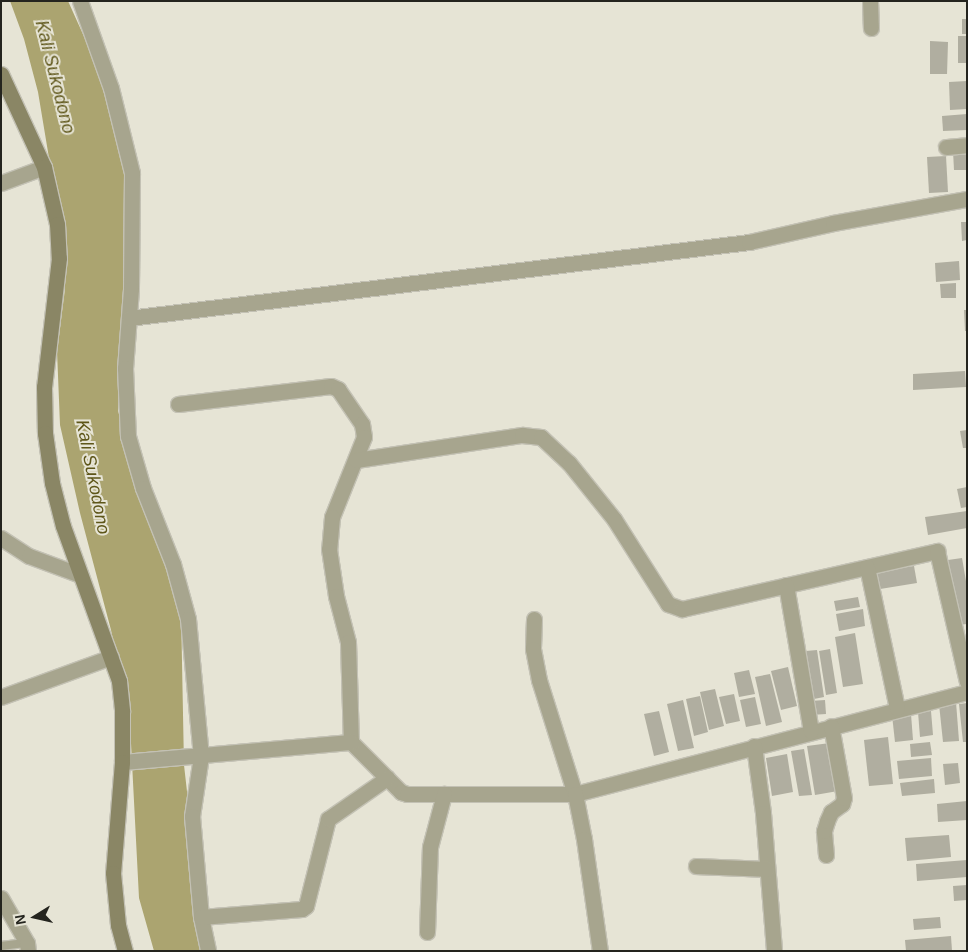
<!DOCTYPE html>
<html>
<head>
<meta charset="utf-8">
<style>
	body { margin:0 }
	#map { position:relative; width:968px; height:952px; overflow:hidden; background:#e6e4d5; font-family:Arial,sans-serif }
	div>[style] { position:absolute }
	.water>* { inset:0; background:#aba470 }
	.building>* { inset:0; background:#b0aea0 }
	.roads { filter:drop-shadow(1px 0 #c3c1b4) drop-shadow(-1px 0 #c3c1b4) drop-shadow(0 1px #c3c1b4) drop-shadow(0 -1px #c3c1b4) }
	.service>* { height:8px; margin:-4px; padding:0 4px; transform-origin:4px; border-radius:4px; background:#a7a58e }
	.minor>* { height:15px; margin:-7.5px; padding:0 7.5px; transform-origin:7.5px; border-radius:7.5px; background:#a7a58e }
	.secondary>* { height:15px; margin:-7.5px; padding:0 7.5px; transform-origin:7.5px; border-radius:7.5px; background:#8a8665 }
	span { translate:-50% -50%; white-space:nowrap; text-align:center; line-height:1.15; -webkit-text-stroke:4px #e6e4d5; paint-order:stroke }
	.water-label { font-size:18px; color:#5e5619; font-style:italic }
	.frame { position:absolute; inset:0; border:2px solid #24241e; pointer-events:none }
	.north { position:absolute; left:10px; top:892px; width:50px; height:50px; -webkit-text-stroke:4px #e6e4d5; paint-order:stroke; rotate:260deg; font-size:14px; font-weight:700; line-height:20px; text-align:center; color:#24241e }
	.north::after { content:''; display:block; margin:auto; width:18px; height:22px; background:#24241e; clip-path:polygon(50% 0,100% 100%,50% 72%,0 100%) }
</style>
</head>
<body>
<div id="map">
	<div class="water">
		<div style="clip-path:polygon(10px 1px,68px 1px,109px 92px,129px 196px,118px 411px,181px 610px,184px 765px,205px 951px,154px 951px,139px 898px,130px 724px,111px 630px,80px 513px,60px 425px,57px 351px,65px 289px,63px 242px,38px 92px,24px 39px)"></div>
	</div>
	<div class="building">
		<div style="clip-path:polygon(962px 19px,967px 19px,967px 34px,962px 34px)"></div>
		<div style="clip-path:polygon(958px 36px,967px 36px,967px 63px,958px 63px)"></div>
		<div style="clip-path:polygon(930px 41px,948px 42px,947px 74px,930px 74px)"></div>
		<div style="clip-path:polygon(967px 81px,967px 109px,950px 110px,949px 82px)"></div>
		<div style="clip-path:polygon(967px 114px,967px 130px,943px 131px,942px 116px)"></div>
		<div style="clip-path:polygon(967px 150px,967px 170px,954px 170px,953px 151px)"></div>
		<div style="clip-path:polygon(946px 156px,948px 192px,929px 193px,927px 157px)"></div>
		<div style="clip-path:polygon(961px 222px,967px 222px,967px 240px,962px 241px)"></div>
		<div style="clip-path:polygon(959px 261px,960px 280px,936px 282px,935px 263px)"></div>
		<div style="clip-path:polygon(956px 283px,956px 298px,941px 298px,940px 284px)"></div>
		<div style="clip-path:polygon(964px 310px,967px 310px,967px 331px,965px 331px)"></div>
		<div style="clip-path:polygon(965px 371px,966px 387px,913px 390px,913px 374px)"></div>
		<div style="clip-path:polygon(967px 430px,967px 448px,963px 448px,960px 431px)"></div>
		<div style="clip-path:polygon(967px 487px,967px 507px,961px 508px,957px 489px)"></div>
		<div style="clip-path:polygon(967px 511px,967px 528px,928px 535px,925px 517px)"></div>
		<div style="clip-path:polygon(962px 558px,967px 587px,967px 624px,958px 625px,948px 560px)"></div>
		<div style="clip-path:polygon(914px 566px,917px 583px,874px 590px,871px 572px)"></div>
		<div style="clip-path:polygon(858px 597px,860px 607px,836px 611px,834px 601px)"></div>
		<div style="clip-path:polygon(863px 609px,865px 626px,839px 631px,836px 614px)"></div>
		<div style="clip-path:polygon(855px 633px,863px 684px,843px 687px,835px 637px)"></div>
		<div style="clip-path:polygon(830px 649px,837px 693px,826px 695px,819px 651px)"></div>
		<div style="clip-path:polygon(817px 650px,824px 697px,814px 699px,806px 651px)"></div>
		<div style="clip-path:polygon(788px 667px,797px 706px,781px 710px,771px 671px)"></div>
		<div style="clip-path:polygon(749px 670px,755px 694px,739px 697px,734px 673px)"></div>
		<div style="clip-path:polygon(770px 674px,782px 722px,766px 726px,755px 677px)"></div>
		<div style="clip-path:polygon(715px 689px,724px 726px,709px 730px,700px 692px)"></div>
		<div style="clip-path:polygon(734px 694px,740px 721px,726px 724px,719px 697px)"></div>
		<div style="clip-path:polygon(700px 696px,708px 732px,694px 736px,686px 699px)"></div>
		<div style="clip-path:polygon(755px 697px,761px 724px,746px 727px,740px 700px)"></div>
		<div style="clip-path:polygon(683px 700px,694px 748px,678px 751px,667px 704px)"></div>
		<div style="clip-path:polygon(825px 700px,826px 714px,811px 715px,810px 701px)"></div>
		<div style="clip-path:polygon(956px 702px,959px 741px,943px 742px,939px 704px)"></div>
		<div style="clip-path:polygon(967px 703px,967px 742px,963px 742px,959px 704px)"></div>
		<div style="clip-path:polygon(659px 711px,669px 752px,654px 756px,644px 714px)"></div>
		<div style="clip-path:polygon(931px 711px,933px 735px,920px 737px,918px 712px)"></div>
		<div style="clip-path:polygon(911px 714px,913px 740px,895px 742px,892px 715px)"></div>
		<div style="clip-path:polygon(888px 737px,893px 784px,869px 786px,864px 740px)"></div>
		<div style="clip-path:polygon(930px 742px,932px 755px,911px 757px,910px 744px)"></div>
		<div style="clip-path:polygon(830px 743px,838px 791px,815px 795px,807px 746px)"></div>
		<div style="clip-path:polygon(804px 749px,812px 795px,799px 796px,791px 751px)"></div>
		<div style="clip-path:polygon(787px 754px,793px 792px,772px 796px,766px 758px)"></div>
		<div style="clip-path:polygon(931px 758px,932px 776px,899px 779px,897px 761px)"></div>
		<div style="clip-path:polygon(958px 763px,960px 783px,945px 785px,943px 764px)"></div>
		<div style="clip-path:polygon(934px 779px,935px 793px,902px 796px,900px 783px)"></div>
		<div style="clip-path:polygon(967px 801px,967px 820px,938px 822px,937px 804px)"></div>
		<div style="clip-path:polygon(949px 835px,951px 857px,907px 861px,905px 838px)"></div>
		<div style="clip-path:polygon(967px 860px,967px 877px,917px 881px,916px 864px)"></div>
		<div style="clip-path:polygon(967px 885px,967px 900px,954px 901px,953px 886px)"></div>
		<div style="clip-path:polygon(940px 917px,941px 928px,914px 930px,913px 919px)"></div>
		<div style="clip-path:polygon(951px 936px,952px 951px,906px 951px,905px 940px)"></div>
	</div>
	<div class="roads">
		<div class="service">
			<div style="left:1px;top:946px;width:26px;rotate:-7deg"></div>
		</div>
		<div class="minor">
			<div style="left:80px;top:1px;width:92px;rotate:70.4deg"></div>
			<div style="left:111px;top:88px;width:88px;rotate:76.1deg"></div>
			<div style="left:132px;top:173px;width:116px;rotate:90.5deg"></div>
			<div style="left:131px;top:289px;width:79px;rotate:94.3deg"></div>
			<div style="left:125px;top:368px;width:68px;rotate:87.5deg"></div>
			<div style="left:128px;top:436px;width:54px;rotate:73.9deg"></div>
			<div style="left:143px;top:488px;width:82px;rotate:68.5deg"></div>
			<div style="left:173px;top:564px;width:57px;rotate:74.7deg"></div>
			<div style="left:188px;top:619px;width:138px;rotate:84.6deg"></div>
			<div style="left:201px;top:756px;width:61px;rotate:98.5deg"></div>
			<div style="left:192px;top:816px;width:101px;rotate:84.9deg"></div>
			<div style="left:201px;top:917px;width:35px;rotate:78deg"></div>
			<div style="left:870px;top:1px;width:27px;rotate:88deg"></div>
			<div style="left:946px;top:147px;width:21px;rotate:-5deg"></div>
			<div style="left:1px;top:183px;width:46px;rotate:-20.4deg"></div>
			<div style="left:129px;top:318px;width:625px;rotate:-6.99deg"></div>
			<div style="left:749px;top:242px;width:86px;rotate:-12.7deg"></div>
			<div style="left:833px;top:223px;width:136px;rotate:-10.2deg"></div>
			<div style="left:178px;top:404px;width:154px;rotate:-6.7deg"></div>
			<div style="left:331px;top:386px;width:8px;rotate:23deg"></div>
			<div style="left:338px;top:389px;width:42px;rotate:55.6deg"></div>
			<div style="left:362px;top:424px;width:13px;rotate:81deg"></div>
			<div style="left:364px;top:437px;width:86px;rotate:111.8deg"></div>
			<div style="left:332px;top:517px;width:32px;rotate:95deg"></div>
			<div style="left:329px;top:549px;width:48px;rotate:81.5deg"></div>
			<div style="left:336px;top:596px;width:48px;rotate:75.4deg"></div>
			<div style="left:348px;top:642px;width:100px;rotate:88.3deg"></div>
			<div style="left:351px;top:742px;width:71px;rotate:45deg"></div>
			<div style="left:401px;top:792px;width:6px;rotate:18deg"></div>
			<div style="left:407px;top:794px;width:168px"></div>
			<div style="left:575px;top:794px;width:405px;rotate:-14.6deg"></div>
			<div style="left:356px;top:460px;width:168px;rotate:-8.6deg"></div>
			<div style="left:522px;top:435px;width:19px;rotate:6deg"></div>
			<div style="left:541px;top:437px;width:38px;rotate:43deg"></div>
			<div style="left:569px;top:463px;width:72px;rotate:51.2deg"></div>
			<div style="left:614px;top:519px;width:101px;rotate:57.6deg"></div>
			<div style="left:668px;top:604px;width:15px;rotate:20deg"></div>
			<div style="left:682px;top:609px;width:262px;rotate:-12.8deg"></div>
			<div style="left:937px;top:551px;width:134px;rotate:77.1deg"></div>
			<div style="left:1px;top:538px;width:33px;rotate:33deg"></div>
			<div style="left:29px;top:556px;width:54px;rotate:20.4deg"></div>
			<div style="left:867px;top:567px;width:144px;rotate:78deg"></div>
			<div style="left:786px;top:585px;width:148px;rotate:80.3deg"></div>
			<div style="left:534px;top:619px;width:30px;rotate:92deg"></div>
			<div style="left:533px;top:649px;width:32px;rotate:79deg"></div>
			<div style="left:539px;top:680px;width:120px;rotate:72.5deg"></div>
			<div style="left:575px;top:794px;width:46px;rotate:78.7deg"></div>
			<div style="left:584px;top:839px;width:113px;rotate:81.9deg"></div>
			<div style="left:1px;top:697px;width:117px;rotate:-20deg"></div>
			<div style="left:754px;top:746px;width:68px;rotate:82.3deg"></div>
			<div style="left:763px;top:813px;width:138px;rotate:85.4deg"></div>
			<div style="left:122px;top:762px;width:230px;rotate:-5deg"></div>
			<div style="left:826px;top:855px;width:24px;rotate:-95deg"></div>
			<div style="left:824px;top:831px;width:10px;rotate:-73deg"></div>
			<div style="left:827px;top:821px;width:10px;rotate:-66deg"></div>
			<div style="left:831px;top:812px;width:14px;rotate:-36deg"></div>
			<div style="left:842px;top:804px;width:6px;rotate:-72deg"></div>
			<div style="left:844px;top:798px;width:73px;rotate:-100.2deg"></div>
			<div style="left:696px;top:866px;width:71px;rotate:2.4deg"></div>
			<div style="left:1px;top:898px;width:52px;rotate:60deg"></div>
			<div style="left:27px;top:943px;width:8px;rotate:83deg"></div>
			<div style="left:201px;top:917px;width:101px;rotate:-4.5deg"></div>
			<div style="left:302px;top:909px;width:5px;rotate:-37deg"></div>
			<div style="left:306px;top:906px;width:90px;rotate:-75.8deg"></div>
			<div style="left:328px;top:819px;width:72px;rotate:-34.8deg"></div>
			<div style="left:427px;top:932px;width:85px;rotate:-88deg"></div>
			<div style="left:430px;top:847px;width:55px;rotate:-75.2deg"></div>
		</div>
		<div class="secondary">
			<div style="left:1px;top:74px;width:102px;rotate:65.2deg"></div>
			<div style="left:44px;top:167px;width:58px;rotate:77.2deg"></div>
			<div style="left:57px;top:224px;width:34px;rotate:87deg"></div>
			<div style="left:59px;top:258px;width:130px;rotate:96.6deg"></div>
			<div style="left:44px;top:387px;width:46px;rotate:88.8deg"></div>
			<div style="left:45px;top:433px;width:50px;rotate:82deg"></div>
			<div style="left:52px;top:483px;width:44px;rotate:75.7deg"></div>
			<div style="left:63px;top:526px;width:165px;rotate:70.1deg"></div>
			<div style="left:119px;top:681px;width:31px;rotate:84deg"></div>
			<div style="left:122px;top:712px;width:50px;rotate:90deg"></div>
			<div style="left:122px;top:762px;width:111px;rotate:94.6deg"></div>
			<div style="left:113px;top:873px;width:52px;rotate:84.5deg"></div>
			<div style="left:118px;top:925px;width:27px;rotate:75deg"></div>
		</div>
	</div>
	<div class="water-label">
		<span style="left:55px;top:77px;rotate:76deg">Kali Sukodono</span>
		<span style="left:93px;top:477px;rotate:79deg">Kali Sukodono</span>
	</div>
	<div class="frame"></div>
	<div class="north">N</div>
</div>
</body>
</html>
